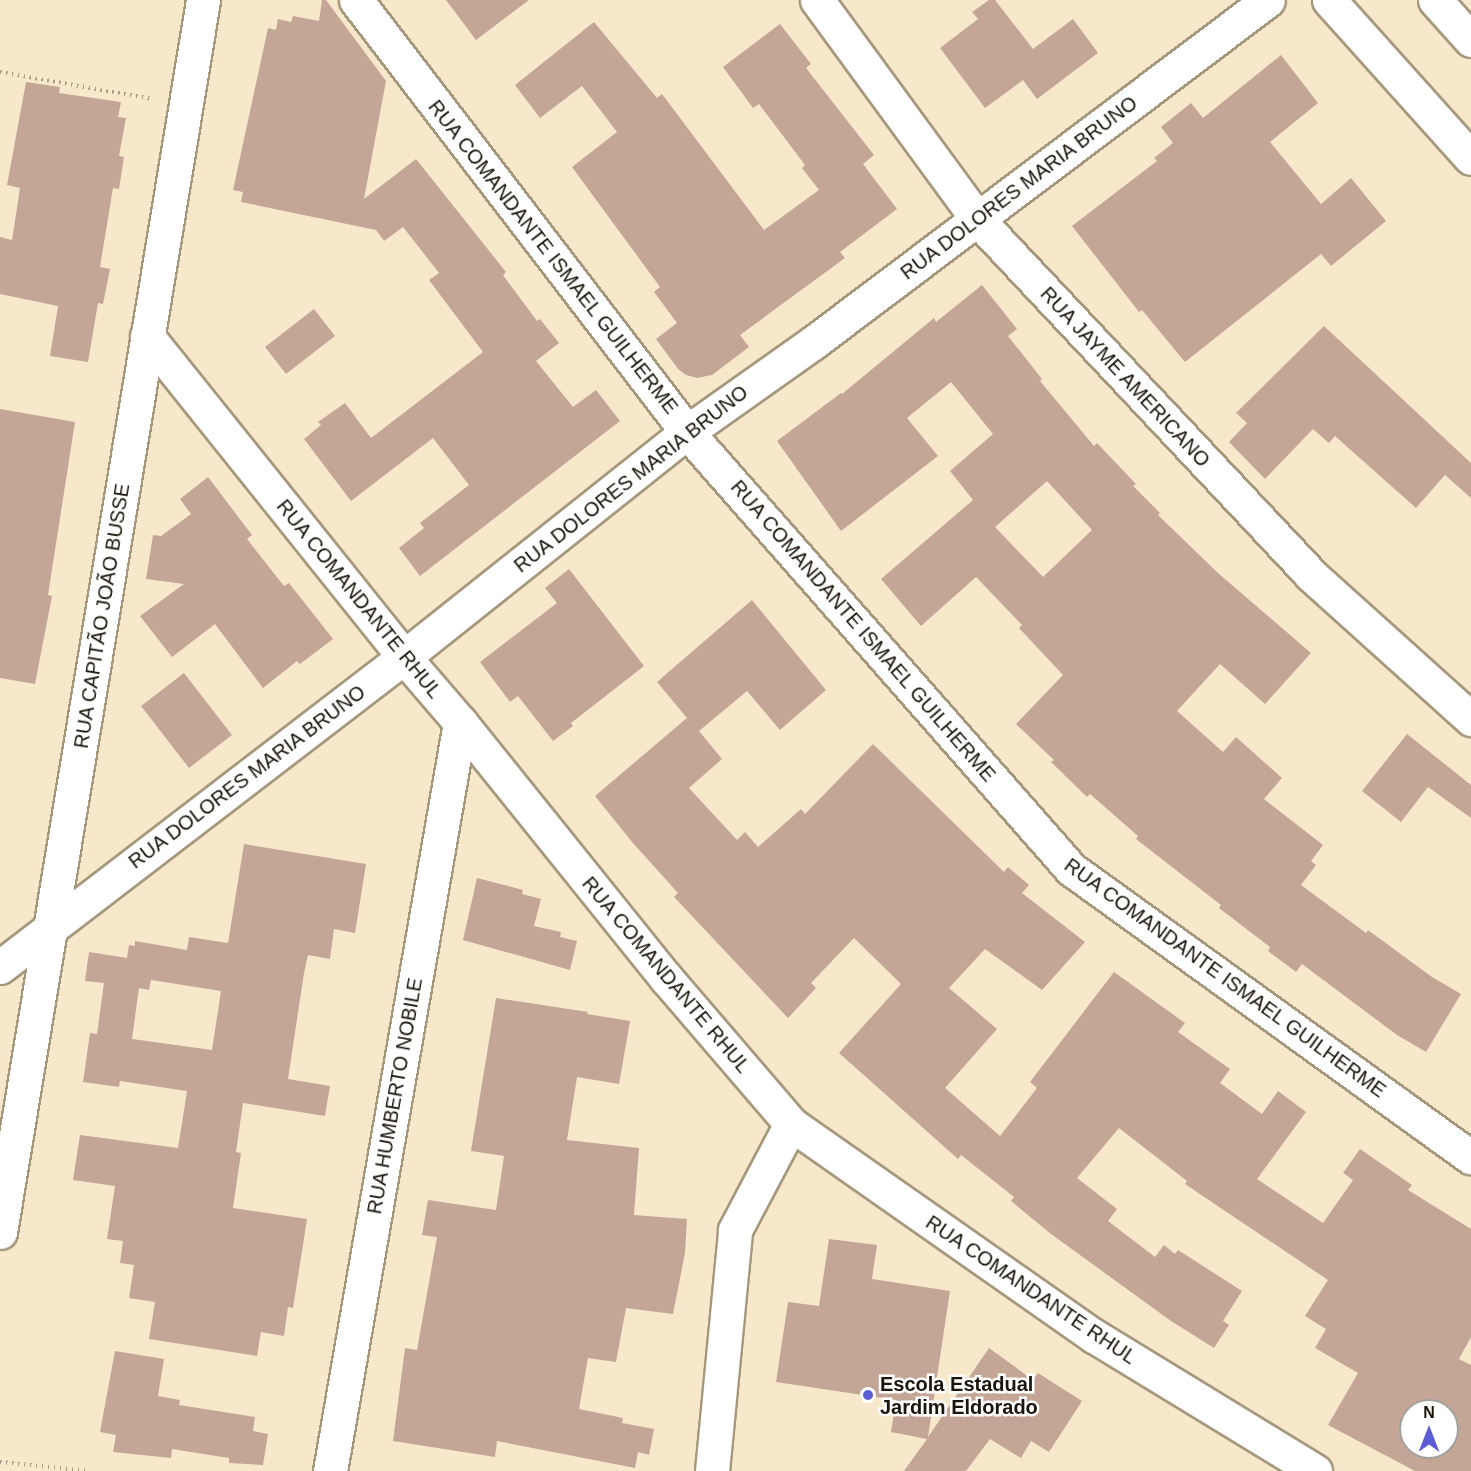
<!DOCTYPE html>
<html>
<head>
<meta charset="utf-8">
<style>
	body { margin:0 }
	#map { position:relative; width:1471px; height:1471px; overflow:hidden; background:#f7e8cc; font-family:Arial,sans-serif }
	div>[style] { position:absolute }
	.building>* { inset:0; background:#c4a697 }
	.path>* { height:4px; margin-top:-2px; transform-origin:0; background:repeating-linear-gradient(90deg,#a89d87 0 1.5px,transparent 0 6px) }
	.roads { filter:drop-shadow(2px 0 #a6987d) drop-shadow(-2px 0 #a6987d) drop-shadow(0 2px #a6987d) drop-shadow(0 -2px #a6987d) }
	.minor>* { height:33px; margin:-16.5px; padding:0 16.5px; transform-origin:16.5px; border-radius:16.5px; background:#fff }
	.dots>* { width:16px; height:16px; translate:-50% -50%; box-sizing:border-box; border:3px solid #fff; border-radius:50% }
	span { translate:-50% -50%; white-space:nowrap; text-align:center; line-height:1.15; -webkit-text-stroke:5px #fff; paint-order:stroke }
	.street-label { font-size:20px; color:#1a150b }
	.poi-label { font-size:20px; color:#1a150b; font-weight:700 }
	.left { translate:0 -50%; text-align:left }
	.north { position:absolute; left:1399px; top:1399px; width:60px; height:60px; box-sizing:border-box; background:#fff; border:2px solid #a3a19d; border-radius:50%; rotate:0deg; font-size:16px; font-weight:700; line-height:24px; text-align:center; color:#1a150b }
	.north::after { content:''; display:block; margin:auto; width:21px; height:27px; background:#5c5dd5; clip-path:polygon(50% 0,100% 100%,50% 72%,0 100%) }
</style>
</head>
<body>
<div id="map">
	<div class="building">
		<div style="clip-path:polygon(322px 0,326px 0,386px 81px,364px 199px,416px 159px,506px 272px,503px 275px,537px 321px,540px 319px,559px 343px,536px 361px,573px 407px,596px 390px,620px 421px,420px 576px,399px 548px,424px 528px,420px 523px,469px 485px,433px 438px,351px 501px,304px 439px,321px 425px,318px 422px,345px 403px,371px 438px,483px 352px,429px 280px,439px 273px,403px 227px,384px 241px,376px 230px,241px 202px,243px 192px,233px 190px,268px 28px,276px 30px,278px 19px,291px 22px,293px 16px,319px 21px)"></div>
		<div style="clip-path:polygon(446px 0,529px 0,476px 40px)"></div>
		<div style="clip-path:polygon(989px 0,995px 0,1033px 49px,1073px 19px,1098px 53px,1037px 99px,1023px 80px,985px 108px,940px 48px,978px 19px,972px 12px)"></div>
		<div style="clip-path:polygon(594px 22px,657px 98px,662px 94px,764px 230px,819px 190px,802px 168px,805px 165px,759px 104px,753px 108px,723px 67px,780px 24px,811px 64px,806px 68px,874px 155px,863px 164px,897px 209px,840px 252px,845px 258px,740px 335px,749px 347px,712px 375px,697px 378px,686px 375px,678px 369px,656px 339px,677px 323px,654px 292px,660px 287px,572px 167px,617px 132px,582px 86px,540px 118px,515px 85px)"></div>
		<div style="clip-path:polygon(1281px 55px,1318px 103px,1270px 142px,1321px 204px,1351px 178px,1386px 221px,1331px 266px,1321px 254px,1185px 362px,1142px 310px,1139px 312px,1072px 226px,1157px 161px,1154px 158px,1173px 143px,1161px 127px,1191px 103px,1203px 118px)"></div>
		<div style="clip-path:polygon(26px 82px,60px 87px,59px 93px,121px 102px,118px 117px,126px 118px,119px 156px,124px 157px,119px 189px,113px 188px,100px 267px,110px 269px,103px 304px,98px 303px,88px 362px,50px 356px,58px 306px,0 294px,0 237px,12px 240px,20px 188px,7px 185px)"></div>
		<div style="clip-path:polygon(evenodd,982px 285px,1017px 329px,1008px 336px,1042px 379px,1040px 381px,1094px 446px,1097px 443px,1136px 484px,1133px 486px,1160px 513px,1158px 515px,1218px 573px,1311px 653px,1265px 704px,1220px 664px,1177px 711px,1223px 752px,1236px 737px,1282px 778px,1264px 799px,1323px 845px,1311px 861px,1316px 865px,1301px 885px,1366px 933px,1368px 930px,1432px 977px,1461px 994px,1426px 1052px,1397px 1035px,1302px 964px,1296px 972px,1268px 951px,1270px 947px,1219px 908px,1221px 905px,1136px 839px,1138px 836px,1090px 794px,1087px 797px,1051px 762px,1054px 760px,1016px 724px,1063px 675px,1019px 628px,1022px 625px,976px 577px,921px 626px,881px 579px,973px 500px,950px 471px,993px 434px,951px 382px,907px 418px,938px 456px,841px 531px,777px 441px,841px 393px,842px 394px,934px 318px,936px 322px,982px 285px,1047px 481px,1092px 530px,1043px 577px,995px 527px,1047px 481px)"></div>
		<div style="clip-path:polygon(314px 309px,335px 336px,286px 374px,265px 347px)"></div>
		<div style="clip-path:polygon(1324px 326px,1471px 463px,1471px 498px,1445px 475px,1416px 508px,1335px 436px,1329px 443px,1313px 429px,1265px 479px,1229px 442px,1247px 423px,1236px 413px)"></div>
		<div style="clip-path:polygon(0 409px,75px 422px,48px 595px,52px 596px,35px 684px,0 678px)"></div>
		<div style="clip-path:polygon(208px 477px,252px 535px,247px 539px,284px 586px,289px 583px,333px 639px,300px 664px,297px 661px,263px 688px,215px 624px,172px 657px,140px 616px,184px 584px,146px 579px,153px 535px,161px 536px,191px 514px,180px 499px)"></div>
		<div style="clip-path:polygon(569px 569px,644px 666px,571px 723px,573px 726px,553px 741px,518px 696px,510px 702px,480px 662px,557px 603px,545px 588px)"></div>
		<div style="clip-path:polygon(evenodd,752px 600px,826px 690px,780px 730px,747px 691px,699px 731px,722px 759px,689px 788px,737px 840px,745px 832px,758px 847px,801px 809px,805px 814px,873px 744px,1004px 872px,1008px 867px,1029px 885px,1022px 893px,1085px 942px,1042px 990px,985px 949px,949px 988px,997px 1029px,945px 1088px,1000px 1136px,1037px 1088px,1030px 1082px,1114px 972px,1185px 1023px,1178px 1032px,1230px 1069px,1220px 1083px,1262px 1114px,1278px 1091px,1306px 1112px,1257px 1179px,1323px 1223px,1353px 1180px,1343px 1173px,1360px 1149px,1412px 1185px,1408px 1190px,1471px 1229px,1471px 1337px,1459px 1359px,1471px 1365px,1471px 1471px,1415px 1471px,1328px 1425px,1358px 1373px,1315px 1348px,1326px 1329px,1305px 1316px,1328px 1280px,1185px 1184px,1187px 1181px,1119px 1128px,1077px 1178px,1117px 1209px,1108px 1221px,1155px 1257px,1164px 1245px,1175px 1254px,1178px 1250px,1242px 1291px,1223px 1321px,1229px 1325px,1214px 1348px,1171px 1321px,1051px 1234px,1011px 1201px,1014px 1197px,961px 1155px,958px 1159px,839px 1053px,901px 984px,854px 938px,811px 983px,816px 988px,788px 1018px,674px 897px,678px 893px,632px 842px,595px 796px,687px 718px,657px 682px,752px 600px,1411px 1411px,1447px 1411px,1447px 1447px,1411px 1447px,1411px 1411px)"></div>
		<div style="clip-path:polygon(184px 673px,232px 735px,189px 768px,141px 706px)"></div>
		<div style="clip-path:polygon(1407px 734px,1471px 785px,1471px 818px,1428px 787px,1401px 822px,1362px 791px)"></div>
		<div style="clip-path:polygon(evenodd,244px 844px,366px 864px,355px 933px,334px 929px,330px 959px,308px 955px,304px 973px,288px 1079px,330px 1086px,325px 1116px,243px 1103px,236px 1152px,241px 1153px,233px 1208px,307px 1219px,293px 1308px,288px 1307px,284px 1336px,261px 1332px,257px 1356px,149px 1339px,155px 1302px,129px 1298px,134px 1265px,120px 1263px,123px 1241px,107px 1239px,115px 1186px,73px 1180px,80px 1135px,178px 1148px,187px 1091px,120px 1081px,119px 1087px,83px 1082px,90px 1033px,97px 1034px,104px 983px,85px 981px,89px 952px,127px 958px,129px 945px,135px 946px,135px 941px,187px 950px,189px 937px,228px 943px,244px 844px,151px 980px,221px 991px,212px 1050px,132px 1039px,139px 988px,149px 990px,151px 980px)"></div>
		<div style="clip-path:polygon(477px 878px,523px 890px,522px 894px,541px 899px,534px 926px,561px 932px,560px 937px,577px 941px,570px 970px,463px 940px)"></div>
		<div style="clip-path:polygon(496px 998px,588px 1012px,587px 1014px,630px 1021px,619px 1084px,577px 1077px,567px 1140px,639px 1148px,634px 1215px,687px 1219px,685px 1253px,673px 1314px,626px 1308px,616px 1362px,588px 1358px,579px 1409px,623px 1418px,622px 1423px,654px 1429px,649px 1455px,638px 1452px,635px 1468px,497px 1441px,495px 1457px,393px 1441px,405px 1348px,417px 1350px,437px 1237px,422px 1235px,428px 1200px,496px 1210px,504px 1156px,471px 1151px)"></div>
		<div style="clip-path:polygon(829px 1239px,877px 1245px,872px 1279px,950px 1291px,928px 1437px,989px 1348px,1033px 1380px,1038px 1373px,1082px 1401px,1049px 1452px,1031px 1441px,1021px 1458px,990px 1439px,966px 1471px,904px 1471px,927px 1439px,891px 1432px,896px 1400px,776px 1382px,788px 1302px,819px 1306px)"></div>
		<div style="clip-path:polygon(115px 1351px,164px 1359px,158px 1396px,180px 1400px,179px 1405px,255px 1417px,253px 1431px,268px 1434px,263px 1465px,229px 1463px,229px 1458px,172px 1449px,171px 1458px,113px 1452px,116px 1435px,100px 1432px)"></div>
	</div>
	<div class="path">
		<div style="left:0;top:72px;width:155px;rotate:10deg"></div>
		<div style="left:0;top:1462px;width:90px;rotate:5.7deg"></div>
	</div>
	<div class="roads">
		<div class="minor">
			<div style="left:356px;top:0;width:544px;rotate:52.54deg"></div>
			<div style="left:687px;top:432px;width:582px;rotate:48.69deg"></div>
			<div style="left:1071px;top:869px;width:493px;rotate:35.8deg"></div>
			<div style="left:817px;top:0;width:273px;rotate:53.8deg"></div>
			<div style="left:978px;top:220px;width:485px;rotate:46.8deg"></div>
			<div style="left:1310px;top:574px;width:217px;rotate:42deg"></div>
			<div style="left:1329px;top:0;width:212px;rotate:48.1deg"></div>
			<div style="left:1435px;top:0;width:54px;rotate:48deg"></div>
			<div style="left:147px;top:336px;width:411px;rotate:51.3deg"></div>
			<div style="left:404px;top:657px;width:86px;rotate:49.3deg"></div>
			<div style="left:460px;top:722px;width:329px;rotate:51.2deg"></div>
			<div style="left:666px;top:978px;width:192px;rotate:49.4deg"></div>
			<div style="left:791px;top:1124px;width:370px;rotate:35deg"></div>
			<div style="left:1094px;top:1336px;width:259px;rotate:31.4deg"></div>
			<div style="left:0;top:967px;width:509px;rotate:-37.5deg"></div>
			<div style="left:404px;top:657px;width:362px;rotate:-38.5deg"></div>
			<div style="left:687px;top:432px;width:156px;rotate:-35.3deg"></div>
			<div style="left:814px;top:342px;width:568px;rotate:-36.99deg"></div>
			<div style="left:0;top:1232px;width:1249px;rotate:-80.64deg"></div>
			<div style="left:330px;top:1471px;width:760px;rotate:-80.15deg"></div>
			<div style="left:712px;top:1471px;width:242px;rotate:-84.5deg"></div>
			<div style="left:735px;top:1230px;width:120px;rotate:-62.2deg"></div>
		</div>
	</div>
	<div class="dots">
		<div style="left:868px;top:1395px;background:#5c5dd5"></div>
	</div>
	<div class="street-label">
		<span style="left:1019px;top:188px;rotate:-37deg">RUA DOLORES MARIA BRUNO</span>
		<span style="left:553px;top:257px;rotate:52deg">RUA COMANDANTE ISMAEL GUILHERME</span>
		<span style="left:1125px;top:377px;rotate:47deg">RUA JAYME AMERICANO</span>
		<span style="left:631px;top:479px;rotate:-38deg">RUA DOLORES MARIA BRUNO</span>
		<span style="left:359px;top:599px;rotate:51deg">RUA COMANDANTE RHUL</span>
		<span style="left:102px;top:616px;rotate:-81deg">RUA CAPITÃO JOÃO BUSSE</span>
		<span style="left:863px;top:631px;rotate:49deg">RUA COMANDANTE ISMAEL GUILHERME</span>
		<span style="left:247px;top:777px;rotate:-37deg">RUA DOLORES MARIA BRUNO</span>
		<span style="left:666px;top:975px;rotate:50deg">RUA COMANDANTE RHUL</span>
		<span style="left:1225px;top:978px;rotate:36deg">RUA COMANDANTE ISMAEL GUILHERME</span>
		<span style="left:395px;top:1096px;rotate:-80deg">RUA HUMBERTO NOBILE</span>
		<span style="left:1031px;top:1290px;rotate:34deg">RUA COMANDANTE RHUL</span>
	</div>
	<div class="poi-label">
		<span class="left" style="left:880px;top:1396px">Escola Estadual<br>Jardim Eldorado</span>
	</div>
	<div class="north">N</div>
</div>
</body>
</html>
